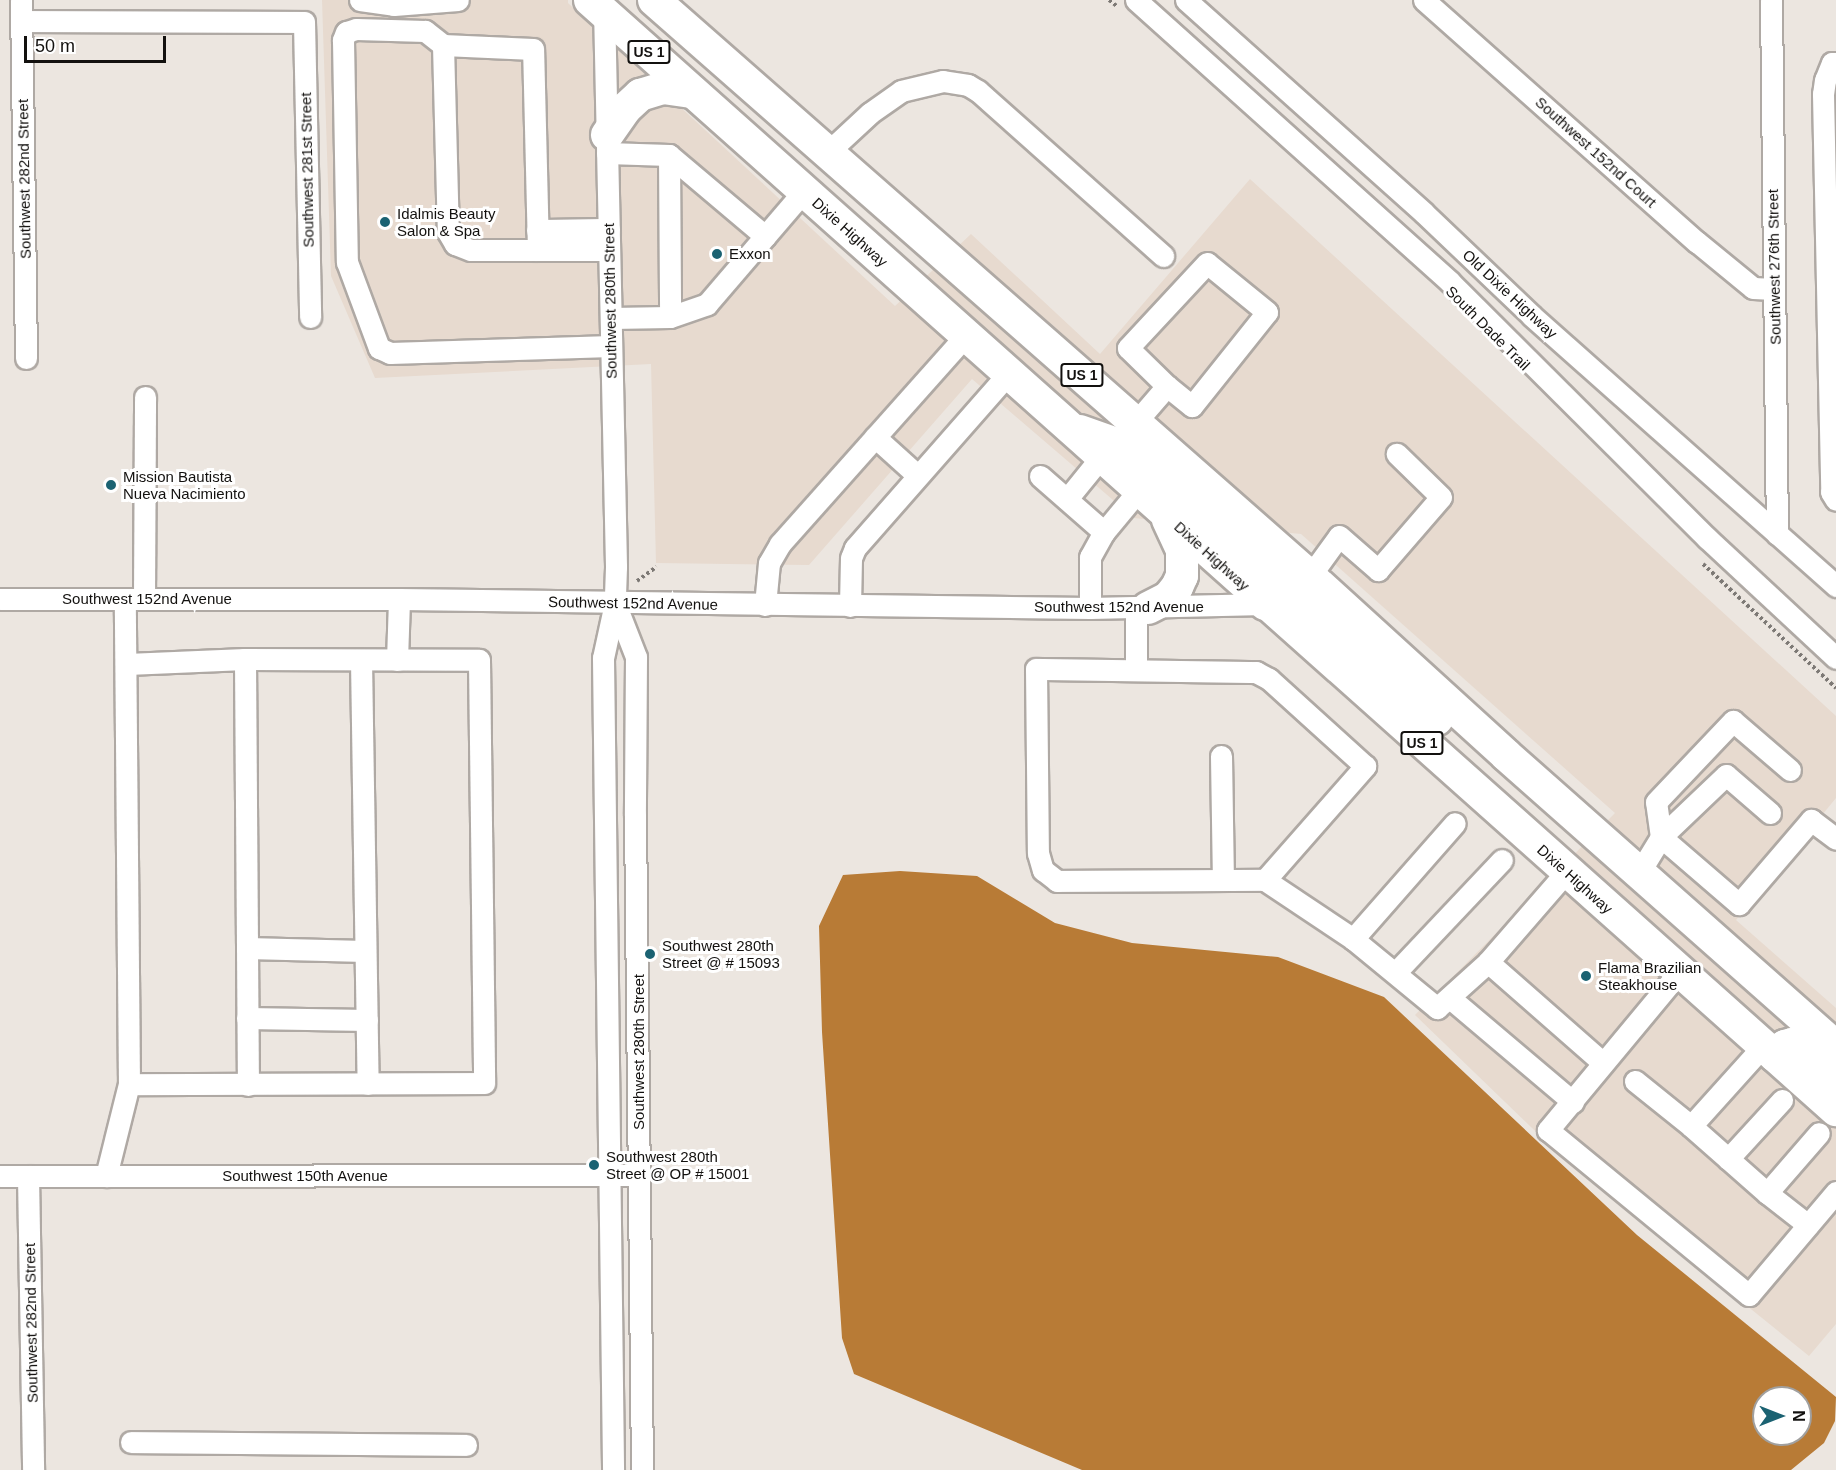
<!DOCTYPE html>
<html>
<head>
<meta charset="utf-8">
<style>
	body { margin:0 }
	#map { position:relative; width:1836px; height:1470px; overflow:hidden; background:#ece6e0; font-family:Helvetica,sans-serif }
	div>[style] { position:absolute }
	.built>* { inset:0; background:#e7dacf }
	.water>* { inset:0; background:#b87b36 }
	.path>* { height:4px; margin-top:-2px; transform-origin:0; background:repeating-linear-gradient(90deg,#7d7975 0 3px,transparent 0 6px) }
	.roads { filter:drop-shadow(2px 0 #afa9a4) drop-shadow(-2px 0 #afa9a4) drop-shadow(0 2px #afa9a4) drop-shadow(0 -2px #afa9a4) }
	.minor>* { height:21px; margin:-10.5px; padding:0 10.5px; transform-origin:10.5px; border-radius:10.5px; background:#fff }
	.highway>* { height:32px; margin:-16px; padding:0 16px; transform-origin:16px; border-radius:16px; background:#fff }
	.dots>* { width:16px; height:16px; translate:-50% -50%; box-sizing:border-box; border:3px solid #fff; border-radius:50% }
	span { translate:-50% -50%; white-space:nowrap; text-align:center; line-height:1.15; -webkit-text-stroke:6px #fff; paint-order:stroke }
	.shield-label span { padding:2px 4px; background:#fff; border:2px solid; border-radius:4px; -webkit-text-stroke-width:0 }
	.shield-label { font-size:14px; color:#13110f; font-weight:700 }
	.street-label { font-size:15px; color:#13110f }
	.poi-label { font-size:15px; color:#13110f }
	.left { translate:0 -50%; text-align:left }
	.north { position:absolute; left:1752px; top:1386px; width:60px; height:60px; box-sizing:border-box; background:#fff; border:2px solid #a1a09f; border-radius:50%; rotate:90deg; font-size:16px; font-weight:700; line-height:24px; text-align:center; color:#13110f }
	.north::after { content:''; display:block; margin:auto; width:21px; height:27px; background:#1b6272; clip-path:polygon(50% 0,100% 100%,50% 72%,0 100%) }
	.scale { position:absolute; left:24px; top:36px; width:142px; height:27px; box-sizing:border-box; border:3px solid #13110f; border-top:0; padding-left:8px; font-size:18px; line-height:21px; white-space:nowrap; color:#13110f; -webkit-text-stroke:4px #fff; paint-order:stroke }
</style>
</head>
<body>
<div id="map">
	<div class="built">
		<div style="clip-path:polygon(322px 0,568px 0,568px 3px,895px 306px,971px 234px,1100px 354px,1250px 179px,1836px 716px,1836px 798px,1736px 920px,1836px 1008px,1836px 1324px,1809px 1356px,1560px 1155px,1415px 1015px,1615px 813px,1301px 534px,1134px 518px,972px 379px,809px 565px,656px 563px,651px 364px,375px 378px,331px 276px)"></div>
	</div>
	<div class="water">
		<div style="clip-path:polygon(evenodd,900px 871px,977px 876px,1055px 923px,1132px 943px,1278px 957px,1384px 997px,1637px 1235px,1836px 1397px,1835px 1421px,1824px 1443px,1791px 1470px,1082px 1470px,854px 1374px,842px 1338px,822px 1032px,819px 926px,843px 875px,900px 871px,1764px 1398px,1800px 1398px,1800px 1434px,1764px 1434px,1764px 1398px)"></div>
	</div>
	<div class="path">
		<div style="left:1109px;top:0;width:11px;rotate:38deg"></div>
		<div style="left:1703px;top:564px;width:182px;rotate:43deg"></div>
		<div style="left:637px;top:581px;width:24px;rotate:-36deg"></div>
	</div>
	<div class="roads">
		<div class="minor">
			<div style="left:21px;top:0;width:358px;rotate:89.2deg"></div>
			<div style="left:360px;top:0;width:34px;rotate:8deg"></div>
			<div style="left:394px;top:5px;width:64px;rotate:-4.5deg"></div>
			<div style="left:1136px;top:0;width:422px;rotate:41.9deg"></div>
			<div style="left:1450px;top:282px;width:363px;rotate:44.9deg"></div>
			<div style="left:1707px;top:538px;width:176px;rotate:42.9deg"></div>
			<div style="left:1186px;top:0;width:319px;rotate:41.8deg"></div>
			<div style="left:1424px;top:213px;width:149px;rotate:43.6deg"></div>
			<div style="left:1532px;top:316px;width:407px;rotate:41.6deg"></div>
			<div style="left:1424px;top:0;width:365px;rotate:41.6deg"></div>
			<div style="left:1697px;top:242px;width:72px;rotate:39.4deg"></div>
			<div style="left:1753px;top:288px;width:21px;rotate:3deg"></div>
			<div style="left:1771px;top:0;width:534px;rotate:89.36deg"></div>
			<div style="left:604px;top:7px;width:560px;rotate:88.77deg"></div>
			<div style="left:616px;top:567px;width:36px;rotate:92deg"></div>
			<div style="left:615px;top:603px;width:56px;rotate:102.3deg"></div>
			<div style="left:603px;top:658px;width:812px;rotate:89.29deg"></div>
			<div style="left:22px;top:21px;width:282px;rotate:0.2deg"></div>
			<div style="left:304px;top:22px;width:295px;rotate:88.8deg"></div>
			<div style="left:443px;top:45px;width:187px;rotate:88.5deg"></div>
			<div style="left:448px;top:232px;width:14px;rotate:60deg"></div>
			<div style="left:455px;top:244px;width:17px;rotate:21deg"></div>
			<div style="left:471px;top:250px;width:138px"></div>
			<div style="left:1836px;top:63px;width:4px;rotate:180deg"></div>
			<div style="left:1832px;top:63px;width:18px;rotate:112deg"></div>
			<div style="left:1825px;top:80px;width:14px;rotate:98deg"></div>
			<div style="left:1823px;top:94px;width:398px;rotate:88.8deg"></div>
			<div style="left:1831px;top:492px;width:9px;rotate:58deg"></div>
			<div style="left:828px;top:152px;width:57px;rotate:-42.9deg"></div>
			<div style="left:870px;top:113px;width:38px;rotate:-35deg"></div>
			<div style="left:901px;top:91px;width:43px;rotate:-13.4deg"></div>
			<div style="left:943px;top:81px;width:25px;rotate:9deg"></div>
			<div style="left:968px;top:85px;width:12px;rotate:31deg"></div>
			<div style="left:978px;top:91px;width:248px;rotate:41.7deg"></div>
			<div style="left:607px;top:153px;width:62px;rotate:1.8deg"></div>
			<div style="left:669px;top:155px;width:126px;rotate:40.2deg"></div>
			<div style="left:669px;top:155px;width:162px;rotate:89.6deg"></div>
			<div style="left:537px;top:230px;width:72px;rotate:-0.8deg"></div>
			<div style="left:538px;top:250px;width:201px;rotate:-91.4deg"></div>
			<div style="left:533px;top:49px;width:90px;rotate:-177.5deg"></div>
			<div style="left:443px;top:45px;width:23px;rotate:-142deg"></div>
			<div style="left:425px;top:31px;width:69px;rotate:-178.3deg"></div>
			<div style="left:356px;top:29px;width:10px;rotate:163deg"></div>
			<div style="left:346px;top:32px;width:9px;rotate:111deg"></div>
			<div style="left:343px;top:40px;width:222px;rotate:89deg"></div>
			<div style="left:347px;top:262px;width:92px;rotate:69.6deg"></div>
			<div style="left:379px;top:348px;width:12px;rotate:24deg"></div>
			<div style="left:390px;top:353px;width:221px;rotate:-1.8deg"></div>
			<div style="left:611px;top:318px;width:59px;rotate:-1deg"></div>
			<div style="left:670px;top:317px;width:39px;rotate:-19deg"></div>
			<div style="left:707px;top:304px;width:149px;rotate:-49.4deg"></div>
			<div style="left:1135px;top:423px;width:49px;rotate:-49.1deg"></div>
			<div style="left:1167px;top:386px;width:32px;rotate:39deg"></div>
			<div style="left:1192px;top:406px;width:120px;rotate:-51.4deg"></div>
			<div style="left:1267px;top:312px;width:77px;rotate:-140.8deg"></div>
			<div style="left:1207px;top:263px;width:116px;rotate:132.9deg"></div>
			<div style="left:1128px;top:348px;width:54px;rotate:44.3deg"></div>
			<div style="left:875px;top:437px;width:57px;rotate:42.1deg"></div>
			<div style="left:1040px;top:476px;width:85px;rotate:41.2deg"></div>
			<div style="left:1067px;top:499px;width:54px;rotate:-51deg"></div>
			<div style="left:1310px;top:576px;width:49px;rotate:-54.1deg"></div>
			<div style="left:1339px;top:536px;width:52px;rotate:41.1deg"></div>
			<div style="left:1378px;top:570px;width:96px;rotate:-49.2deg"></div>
			<div style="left:1441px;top:497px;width:62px;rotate:-135.7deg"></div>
			<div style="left:0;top:599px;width:399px"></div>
			<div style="left:399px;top:599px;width:691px;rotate:0.75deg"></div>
			<div style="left:1090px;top:608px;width:175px;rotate:-1.3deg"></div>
			<div style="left:144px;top:599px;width:202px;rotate:-89.7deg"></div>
			<div style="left:615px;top:603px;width:58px;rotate:68.7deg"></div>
			<div style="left:636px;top:657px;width:158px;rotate:90.4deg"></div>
			<div style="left:635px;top:815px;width:655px;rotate:89.39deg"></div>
			<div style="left:765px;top:605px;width:42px;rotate:-84.6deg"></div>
			<div style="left:769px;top:563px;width:22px;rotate:-60deg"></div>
			<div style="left:780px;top:544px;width:278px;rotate:-48.3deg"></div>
			<div style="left:850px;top:606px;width:48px;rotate:-88.8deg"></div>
			<div style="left:851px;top:558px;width:11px;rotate:-68deg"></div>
			<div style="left:855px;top:548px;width:232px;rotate:-48.7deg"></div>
			<div style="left:1090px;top:608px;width:51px;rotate:-90deg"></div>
			<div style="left:1090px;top:557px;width:29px;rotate:-61deg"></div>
			<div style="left:1104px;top:532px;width:53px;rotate:-50.3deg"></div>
			<div style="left:1136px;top:608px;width:62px;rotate:90deg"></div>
			<div style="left:245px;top:659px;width:426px;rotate:89.6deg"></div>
			<div style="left:361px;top:660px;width:424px;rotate:89.1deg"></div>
			<div style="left:397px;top:660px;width:61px;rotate:-88.1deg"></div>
			<div style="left:127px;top:664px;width:118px;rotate:-2.4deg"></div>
			<div style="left:245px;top:659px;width:234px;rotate:0.2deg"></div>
			<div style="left:479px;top:660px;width:423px;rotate:89.3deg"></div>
			<div style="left:484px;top:1083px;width:355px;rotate:179.8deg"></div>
			<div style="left:1221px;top:756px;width:124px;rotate:89.1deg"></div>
			<div style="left:1770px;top:813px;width:58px;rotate:-139.2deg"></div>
			<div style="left:1726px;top:775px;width:90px;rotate:136.4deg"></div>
			<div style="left:1661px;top:837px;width:103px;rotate:40.7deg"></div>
			<div style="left:1739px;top:904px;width:111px;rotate:-49.4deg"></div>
			<div style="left:1811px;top:820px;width:31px;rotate:37deg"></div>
			<div style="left:1639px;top:873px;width:42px;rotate:-58.6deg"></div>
			<div style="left:1661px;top:837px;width:35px;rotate:-98deg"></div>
			<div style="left:1656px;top:802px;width:112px;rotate:-46.5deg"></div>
			<div style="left:1733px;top:721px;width:75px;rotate:40.7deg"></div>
			<div style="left:1265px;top:880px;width:152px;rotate:-48.7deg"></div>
			<div style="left:1365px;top:766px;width:130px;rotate:-137.8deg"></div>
			<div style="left:1269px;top:679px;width:15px;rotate:-152deg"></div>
			<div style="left:1256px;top:672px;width:220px;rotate:-179.2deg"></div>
			<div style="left:1036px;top:669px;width:184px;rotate:89.4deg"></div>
			<div style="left:1038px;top:853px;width:18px;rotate:74deg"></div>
			<div style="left:1043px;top:870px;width:18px;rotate:38deg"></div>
			<div style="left:1057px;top:881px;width:208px;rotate:-0.3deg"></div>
			<div style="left:1265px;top:880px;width:106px;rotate:33.8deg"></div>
			<div style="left:1353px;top:939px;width:109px;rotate:39.4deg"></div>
			<div style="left:1437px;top:1008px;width:69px;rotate:-42deg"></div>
			<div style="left:1488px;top:962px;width:121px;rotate:-49deg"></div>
			<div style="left:1353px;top:939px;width:154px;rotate:-48.7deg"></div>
			<div style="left:247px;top:948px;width:118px;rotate:1.5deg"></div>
			<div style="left:1488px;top:962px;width:153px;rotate:41.3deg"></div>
			<div style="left:1680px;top:971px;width:207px;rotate:129.7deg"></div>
			<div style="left:1548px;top:1130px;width:260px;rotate:39.4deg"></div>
			<div style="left:1749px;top:1295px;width:135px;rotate:-49.8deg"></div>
			<div style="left:1396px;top:972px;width:154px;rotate:-46.6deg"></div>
			<div style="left:1450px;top:998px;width:161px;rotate:40.2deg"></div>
			<div style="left:247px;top:1018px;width:120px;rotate:1deg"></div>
			<div style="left:1635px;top:1081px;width:72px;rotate:38.8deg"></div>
			<div style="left:1691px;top:1126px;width:101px;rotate:41.4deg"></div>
			<div style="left:1767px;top:1193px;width:52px;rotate:38deg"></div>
			<div style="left:1691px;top:1126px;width:108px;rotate:-48deg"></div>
			<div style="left:1728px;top:1159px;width:80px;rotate:-47.5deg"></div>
			<div style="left:0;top:1176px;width:640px;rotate:-0.09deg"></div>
			<div style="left:28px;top:1176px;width:294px;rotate:89deg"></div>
			<div style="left:106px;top:1176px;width:95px;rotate:-76deg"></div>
			<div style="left:129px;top:1084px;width:485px;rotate:-90.5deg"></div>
			<div style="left:1767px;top:1193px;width:79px;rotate:-49.1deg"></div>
			<div style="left:131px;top:1442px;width:335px;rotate:0.5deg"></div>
		</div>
		<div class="highway">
			<div style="left:590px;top:0;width:1669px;rotate:41.7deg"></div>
			<div style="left:654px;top:0;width:865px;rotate:41.3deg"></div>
			<div style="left:1304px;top:571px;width:273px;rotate:42.3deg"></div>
			<div style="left:1506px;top:755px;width:441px;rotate:41.5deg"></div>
			<div style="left:607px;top:135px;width:32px;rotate:-55deg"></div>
			<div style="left:625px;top:109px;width:21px;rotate:-43deg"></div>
			<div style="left:640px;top:95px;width:24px;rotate:-17deg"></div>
			<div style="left:663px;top:88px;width:30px;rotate:8deg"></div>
			<div style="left:1080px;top:431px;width:45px;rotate:19.7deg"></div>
			<div style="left:1122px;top:446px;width:62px;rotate:37.8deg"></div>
			<div style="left:1171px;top:484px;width:132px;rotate:42.2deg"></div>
			<div style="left:1269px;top:573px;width:16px;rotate:30deg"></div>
			<div style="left:1283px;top:581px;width:12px;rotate:-9deg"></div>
			<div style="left:1295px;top:579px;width:12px;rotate:-42deg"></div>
			<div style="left:1265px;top:604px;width:29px;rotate:-4deg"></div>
			<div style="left:1294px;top:602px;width:13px;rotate:18deg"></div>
			<div style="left:1306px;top:606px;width:173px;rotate:40.8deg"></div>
			<div style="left:1148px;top:608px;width:22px;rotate:-27deg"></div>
			<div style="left:1168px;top:598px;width:14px;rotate:-51deg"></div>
			<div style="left:1177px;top:587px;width:12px;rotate:-66deg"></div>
			<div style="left:1182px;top:576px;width:26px;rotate:-90deg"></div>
			<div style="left:1182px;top:550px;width:33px;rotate:-115deg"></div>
			<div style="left:1775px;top:1056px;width:14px;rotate:-45deg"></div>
			<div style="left:1785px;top:1046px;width:7px;rotate:-16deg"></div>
			<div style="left:1792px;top:1044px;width:12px;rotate:14deg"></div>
			<div style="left:1804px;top:1047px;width:43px;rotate:41.2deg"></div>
		</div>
	</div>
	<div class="dots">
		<div style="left:385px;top:222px;background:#1b6272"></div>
		<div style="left:717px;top:254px;background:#1b6272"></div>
		<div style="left:111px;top:485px;background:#1b6272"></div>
		<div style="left:650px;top:954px;background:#1b6272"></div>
		<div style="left:1586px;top:976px;background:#1b6272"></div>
		<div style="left:594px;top:1165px;background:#1b6272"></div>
	</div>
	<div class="shield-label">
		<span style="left:649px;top:52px">US 1</span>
		<span style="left:1082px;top:375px">US 1</span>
		<span style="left:1422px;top:743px">US 1</span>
	</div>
	<div class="street-label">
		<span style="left:1596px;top:152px;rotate:42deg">Southwest 152nd Court</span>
		<span style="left:307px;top:170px;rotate:-91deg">Southwest 281st Street</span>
		<span style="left:24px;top:179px;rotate:-91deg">Southwest 282nd Street</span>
		<span style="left:850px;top:232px;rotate:42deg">Dixie Highway</span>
		<span style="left:1774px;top:267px;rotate:-91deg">Southwest 276th Street</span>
		<span style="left:1510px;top:294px;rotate:43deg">Old Dixie Highway</span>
		<span style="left:610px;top:301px;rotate:-91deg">Southwest 280th Street</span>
		<span style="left:1488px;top:328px;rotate:45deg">South Dade Trail</span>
		<span style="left:1212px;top:556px;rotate:42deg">Dixie Highway</span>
		<span style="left:147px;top:599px">Southwest 152nd Avenue</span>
		<span style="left:633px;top:603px;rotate:1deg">Southwest 152nd Avenue</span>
		<span style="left:1119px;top:607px">Southwest 152nd Avenue</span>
		<span style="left:1575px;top:879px;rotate:42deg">Dixie Highway</span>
		<span style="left:639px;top:1052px;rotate:-90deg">Southwest 280th Street</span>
		<span style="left:305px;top:1176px">Southwest 150th Avenue</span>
		<span style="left:31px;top:1323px;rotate:-91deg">Southwest 282nd Street</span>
	</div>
	<div class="poi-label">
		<span class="left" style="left:397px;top:222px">Idalmis Beauty<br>Salon &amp; Spa</span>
		<span class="left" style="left:729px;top:254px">Exxon</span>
		<span class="left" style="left:123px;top:485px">Mission Bautista<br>Nueva Nacimiento</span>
		<span class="left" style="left:662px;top:954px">Southwest 280th<br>Street @ # 15093</span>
		<span class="left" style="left:1598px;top:976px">Flama Brazilian<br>Steakhouse</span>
		<span class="left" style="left:606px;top:1165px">Southwest 280th<br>Street @ OP # 15001</span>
	</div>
	<div class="north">N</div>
	<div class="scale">50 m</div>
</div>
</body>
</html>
